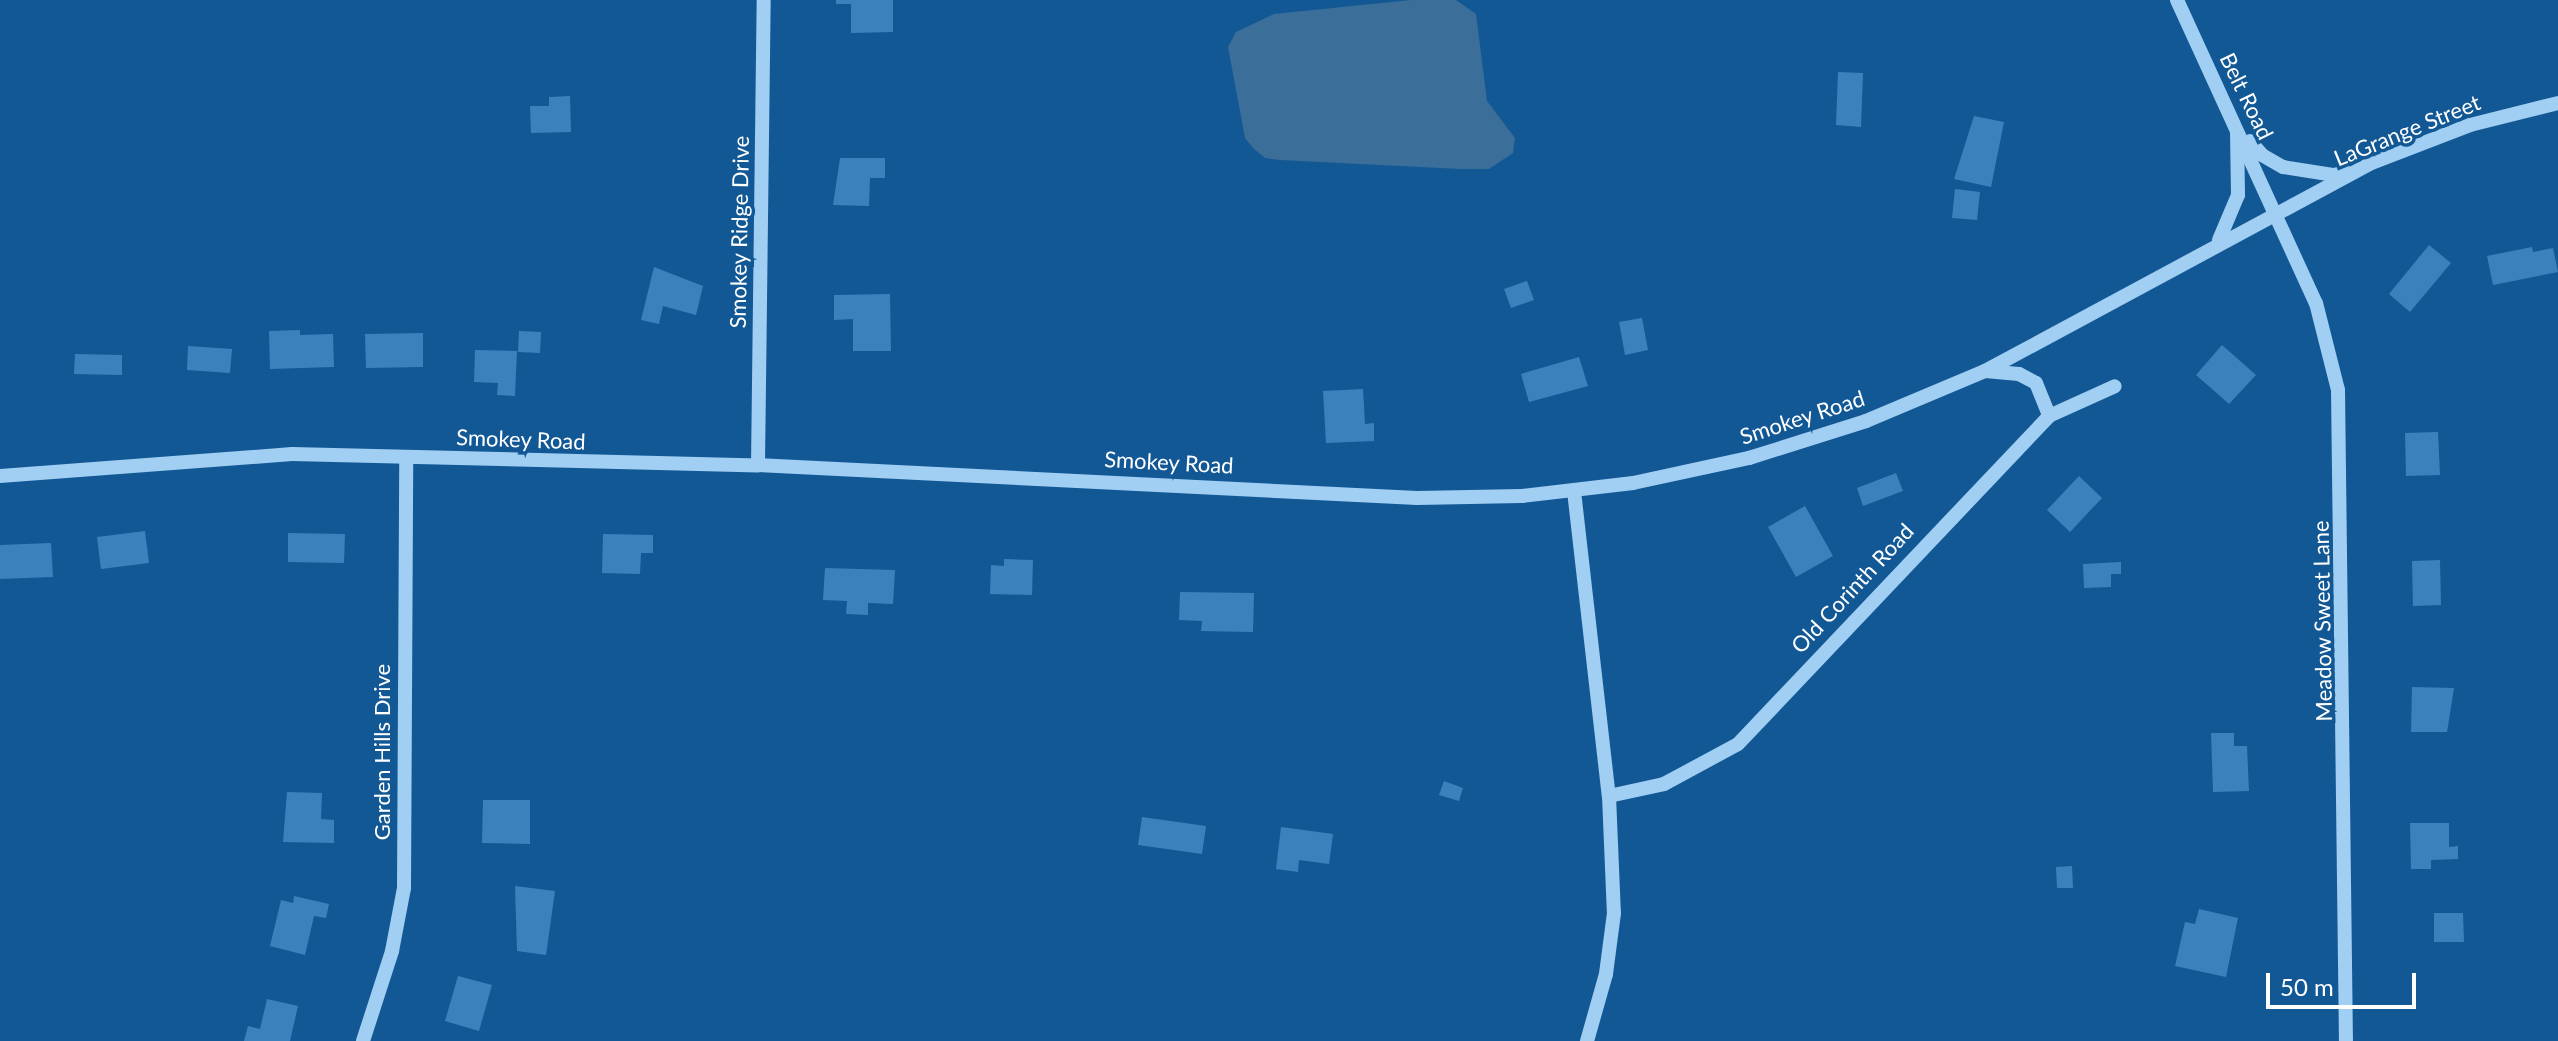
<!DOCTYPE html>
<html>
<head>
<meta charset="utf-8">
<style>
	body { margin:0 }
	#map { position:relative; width:2558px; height:1041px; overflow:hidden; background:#125895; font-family:Lato,sans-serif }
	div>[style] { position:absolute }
	.water>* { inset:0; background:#3c6e9a }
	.building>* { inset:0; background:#3b82bd }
	.minor>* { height:14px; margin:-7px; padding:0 7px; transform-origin:7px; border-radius:7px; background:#a1cef3 }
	span { translate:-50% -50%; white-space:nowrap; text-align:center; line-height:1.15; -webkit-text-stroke:7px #125895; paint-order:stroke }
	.street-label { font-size:22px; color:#fff }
	.scale { position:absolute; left:2266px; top:973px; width:150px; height:36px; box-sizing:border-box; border:4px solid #fff; border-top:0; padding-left:10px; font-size:24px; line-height:28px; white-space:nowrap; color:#fff; -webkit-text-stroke:6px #125895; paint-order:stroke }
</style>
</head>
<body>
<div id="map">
	<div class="water">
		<div style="clip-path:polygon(1411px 0,1456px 0,1476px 14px,1487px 101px,1515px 138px,1513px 153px,1489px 169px,1460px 169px,1280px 160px,1265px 158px,1254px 149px,1245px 138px,1228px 47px,1236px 32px,1274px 14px)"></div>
	</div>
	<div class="building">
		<div style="clip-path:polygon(836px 0,893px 0,893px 32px,851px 33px,851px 4px,836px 4px)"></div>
		<div style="clip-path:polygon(1838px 72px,1863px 73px,1861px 127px,1836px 125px)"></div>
		<div style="clip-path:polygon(570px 96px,571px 132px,531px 133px,530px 106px,549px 106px,549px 97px)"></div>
		<div style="clip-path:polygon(1974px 116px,2004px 122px,1991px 187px,1954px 179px)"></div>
		<div style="clip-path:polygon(840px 158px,885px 158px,885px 178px,870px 178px,869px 206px,833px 205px)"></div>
		<div style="clip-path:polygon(1955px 189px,1980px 192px,1977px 220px,1952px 218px)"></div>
		<div style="clip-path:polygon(2429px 245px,2451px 263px,2410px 312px,2389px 294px)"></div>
		<div style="clip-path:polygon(2532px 247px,2533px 252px,2553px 248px,2558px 272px,2493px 285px,2487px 256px)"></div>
		<div style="clip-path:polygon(654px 267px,703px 286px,696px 315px,663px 306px,659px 324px,641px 320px)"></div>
		<div style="clip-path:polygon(1527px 281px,1534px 300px,1511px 308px,1504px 289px)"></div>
		<div style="clip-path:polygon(890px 294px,891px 351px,853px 351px,853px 319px,834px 320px,834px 295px)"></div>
		<div style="clip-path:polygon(1642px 318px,1648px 350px,1625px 355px,1619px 322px)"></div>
		<div style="clip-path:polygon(300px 330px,300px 335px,333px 334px,334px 367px,270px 369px,269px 331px)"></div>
		<div style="clip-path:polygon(519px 331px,541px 332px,540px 353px,518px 352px)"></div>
		<div style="clip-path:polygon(423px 333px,423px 367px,366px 368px,365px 334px)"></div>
		<div style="clip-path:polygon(2222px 345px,2256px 375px,2229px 404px,2196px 375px)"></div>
		<div style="clip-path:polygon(188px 346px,232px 349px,230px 373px,187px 370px)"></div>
		<div style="clip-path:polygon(475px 350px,517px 351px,515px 396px,497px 395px,498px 383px,474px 382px)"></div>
		<div style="clip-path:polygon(75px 354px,122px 355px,122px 375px,74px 374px)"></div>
		<div style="clip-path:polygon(1579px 357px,1588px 386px,1529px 402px,1521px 374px)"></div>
		<div style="clip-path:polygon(1363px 389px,1365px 424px,1374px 423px,1374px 441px,1326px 443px,1323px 391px)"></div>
		<div style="clip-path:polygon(2438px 432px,2440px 475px,2406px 476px,2405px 433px)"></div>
		<div style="clip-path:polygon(1896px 473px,1903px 491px,1863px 506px,1857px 488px)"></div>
		<div style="clip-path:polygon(2079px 476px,2102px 498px,2070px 532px,2047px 510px)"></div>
		<div style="clip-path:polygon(1805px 506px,1833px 556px,1796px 577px,1768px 527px)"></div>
		<div style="clip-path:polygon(145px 531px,149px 563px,101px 569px,97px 537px)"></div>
		<div style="clip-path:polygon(288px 533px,345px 534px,344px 563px,288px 562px)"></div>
		<div style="clip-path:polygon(603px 534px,653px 535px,653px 553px,641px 553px,640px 574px,602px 573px)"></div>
		<div style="clip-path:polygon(51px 543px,53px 577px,0 579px,0 545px)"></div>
		<div style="clip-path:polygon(1004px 559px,1033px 560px,1032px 595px,990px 594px,991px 565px,1004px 566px)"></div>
		<div style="clip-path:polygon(2440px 560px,2441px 605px,2413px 606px,2412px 561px)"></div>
		<div style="clip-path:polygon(2121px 562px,2121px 574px,2111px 574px,2111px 587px,2084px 588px,2083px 564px)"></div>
		<div style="clip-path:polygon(825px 568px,895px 570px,893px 604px,868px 603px,868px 615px,846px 614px,847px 601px,823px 600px)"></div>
		<div style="clip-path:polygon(1180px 592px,1254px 593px,1253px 632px,1201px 631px,1202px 621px,1179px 620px)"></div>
		<div style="clip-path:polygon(2412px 687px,2454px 688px,2447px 732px,2411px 732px)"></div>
		<div style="clip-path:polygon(2211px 733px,2234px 733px,2234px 746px,2247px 746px,2249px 791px,2213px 792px)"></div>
		<div style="clip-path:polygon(1444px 781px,1463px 788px,1459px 801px,1439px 795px)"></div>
		<div style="clip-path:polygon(287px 792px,322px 793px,321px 819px,334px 820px,334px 843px,283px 842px)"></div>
		<div style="clip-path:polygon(483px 800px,530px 800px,530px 844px,482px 843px)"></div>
		<div style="clip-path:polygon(1142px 817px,1206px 826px,1202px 854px,1138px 845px)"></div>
		<div style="clip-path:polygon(2410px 823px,2449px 823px,2449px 847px,2458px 846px,2458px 859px,2431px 860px,2431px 869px,2411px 869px)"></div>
		<div style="clip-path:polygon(1281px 827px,1333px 834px,1329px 864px,1299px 860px,1298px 872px,1276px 869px)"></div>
		<div style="clip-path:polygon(2072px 866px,2073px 888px,2057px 888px,2056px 867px)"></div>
		<div style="clip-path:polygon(515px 886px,555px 891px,546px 955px,517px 951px)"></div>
		<div style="clip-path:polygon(294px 896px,329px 904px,326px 918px,314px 916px,305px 955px,270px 946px,281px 900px,293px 903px)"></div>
		<div style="clip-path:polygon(2199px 909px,2238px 918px,2226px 977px,2175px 966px,2185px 922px,2195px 924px)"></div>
		<div style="clip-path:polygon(2434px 913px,2463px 913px,2464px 942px,2434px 942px)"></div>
		<div style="clip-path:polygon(458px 976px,492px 985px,479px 1031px,445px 1021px)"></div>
		<div style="clip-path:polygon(267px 999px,298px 1006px,290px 1041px,244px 1041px,248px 1026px,260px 1029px)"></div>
	</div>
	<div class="minor">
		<div style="left:2177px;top:0;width:333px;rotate:65.4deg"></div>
		<div style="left:2316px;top:303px;width:90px;rotate:75.8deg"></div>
		<div style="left:2338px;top:390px;width:651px;rotate:89.3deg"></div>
		<div style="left:2250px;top:141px;width:18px;rotate:49deg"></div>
		<div style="left:2262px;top:155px;width:24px;rotate:30deg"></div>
		<div style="left:2283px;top:167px;width:52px;rotate:8.9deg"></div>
		<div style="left:2334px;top:175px;width:12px;rotate:-14deg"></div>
		<div style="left:2219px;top:240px;width:49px;rotate:-67.1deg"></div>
		<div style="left:2238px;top:195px;width:62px;rotate:-90.9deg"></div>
		<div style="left:1985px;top:371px;width:34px;rotate:5deg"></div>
		<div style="left:2019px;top:374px;width:19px;rotate:28deg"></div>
		<div style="left:2036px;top:383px;width:35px;rotate:68deg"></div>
		<div style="left:758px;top:465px;width:465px;rotate:-89.3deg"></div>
		<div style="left:0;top:476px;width:293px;rotate:-4.3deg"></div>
		<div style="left:292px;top:454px;width:466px;rotate:1.4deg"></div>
		<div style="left:758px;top:465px;width:660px;rotate:2.87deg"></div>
		<div style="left:1417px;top:498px;width:105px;rotate:-1.1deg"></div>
		<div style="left:1522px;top:496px;width:112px;rotate:-6.7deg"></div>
		<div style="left:1633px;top:483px;width:119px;rotate:-12.2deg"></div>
		<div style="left:1749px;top:458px;width:123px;rotate:-17.5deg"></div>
		<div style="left:1866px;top:421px;width:129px;rotate:-22.8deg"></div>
		<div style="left:1985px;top:371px;width:436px;rotate:-28.3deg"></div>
		<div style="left:2369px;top:164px;width:108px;rotate:-21.1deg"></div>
		<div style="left:2470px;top:125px;width:91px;rotate:-14deg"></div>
		<div style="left:1574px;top:491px;width:307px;rotate:83.5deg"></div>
		<div style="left:1609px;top:796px;width:117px;rotate:87.6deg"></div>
		<div style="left:1614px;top:913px;width:62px;rotate:97.5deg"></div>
		<div style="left:1606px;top:974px;width:70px;rotate:105.8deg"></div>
		<div style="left:1609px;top:796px;width:56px;rotate:-12.3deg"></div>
		<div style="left:1664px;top:784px;width:84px;rotate:-28.4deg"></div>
		<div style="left:1738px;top:744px;width:452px;rotate:-46.5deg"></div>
		<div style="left:2049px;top:416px;width:72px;rotate:-24.4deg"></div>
		<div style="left:363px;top:1041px;width:95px;rotate:-72.1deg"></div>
		<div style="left:392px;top:951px;width:64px;rotate:-79.2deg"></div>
		<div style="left:404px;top:888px;width:431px;rotate:-89.7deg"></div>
	</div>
	<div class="street-label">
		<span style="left:2247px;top:96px;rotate:64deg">Belt Road</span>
		<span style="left:2407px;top:130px;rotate:-22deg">LaGrange Street</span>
		<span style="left:739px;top:232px;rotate:-89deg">Smokey Ridge Drive</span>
		<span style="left:1802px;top:417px;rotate:-18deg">Smokey Road</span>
		<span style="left:521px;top:439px;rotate:2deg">Smokey Road</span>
		<span style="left:1169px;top:462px;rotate:3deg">Smokey Road</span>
		<span style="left:1852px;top:588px;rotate:-47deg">Old Corinth Road</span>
		<span style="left:2322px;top:621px;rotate:-91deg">Meadow Sweet Lane</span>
		<span style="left:382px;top:752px;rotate:-90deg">Garden Hills Drive</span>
	</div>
	<div class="scale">50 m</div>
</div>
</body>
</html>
